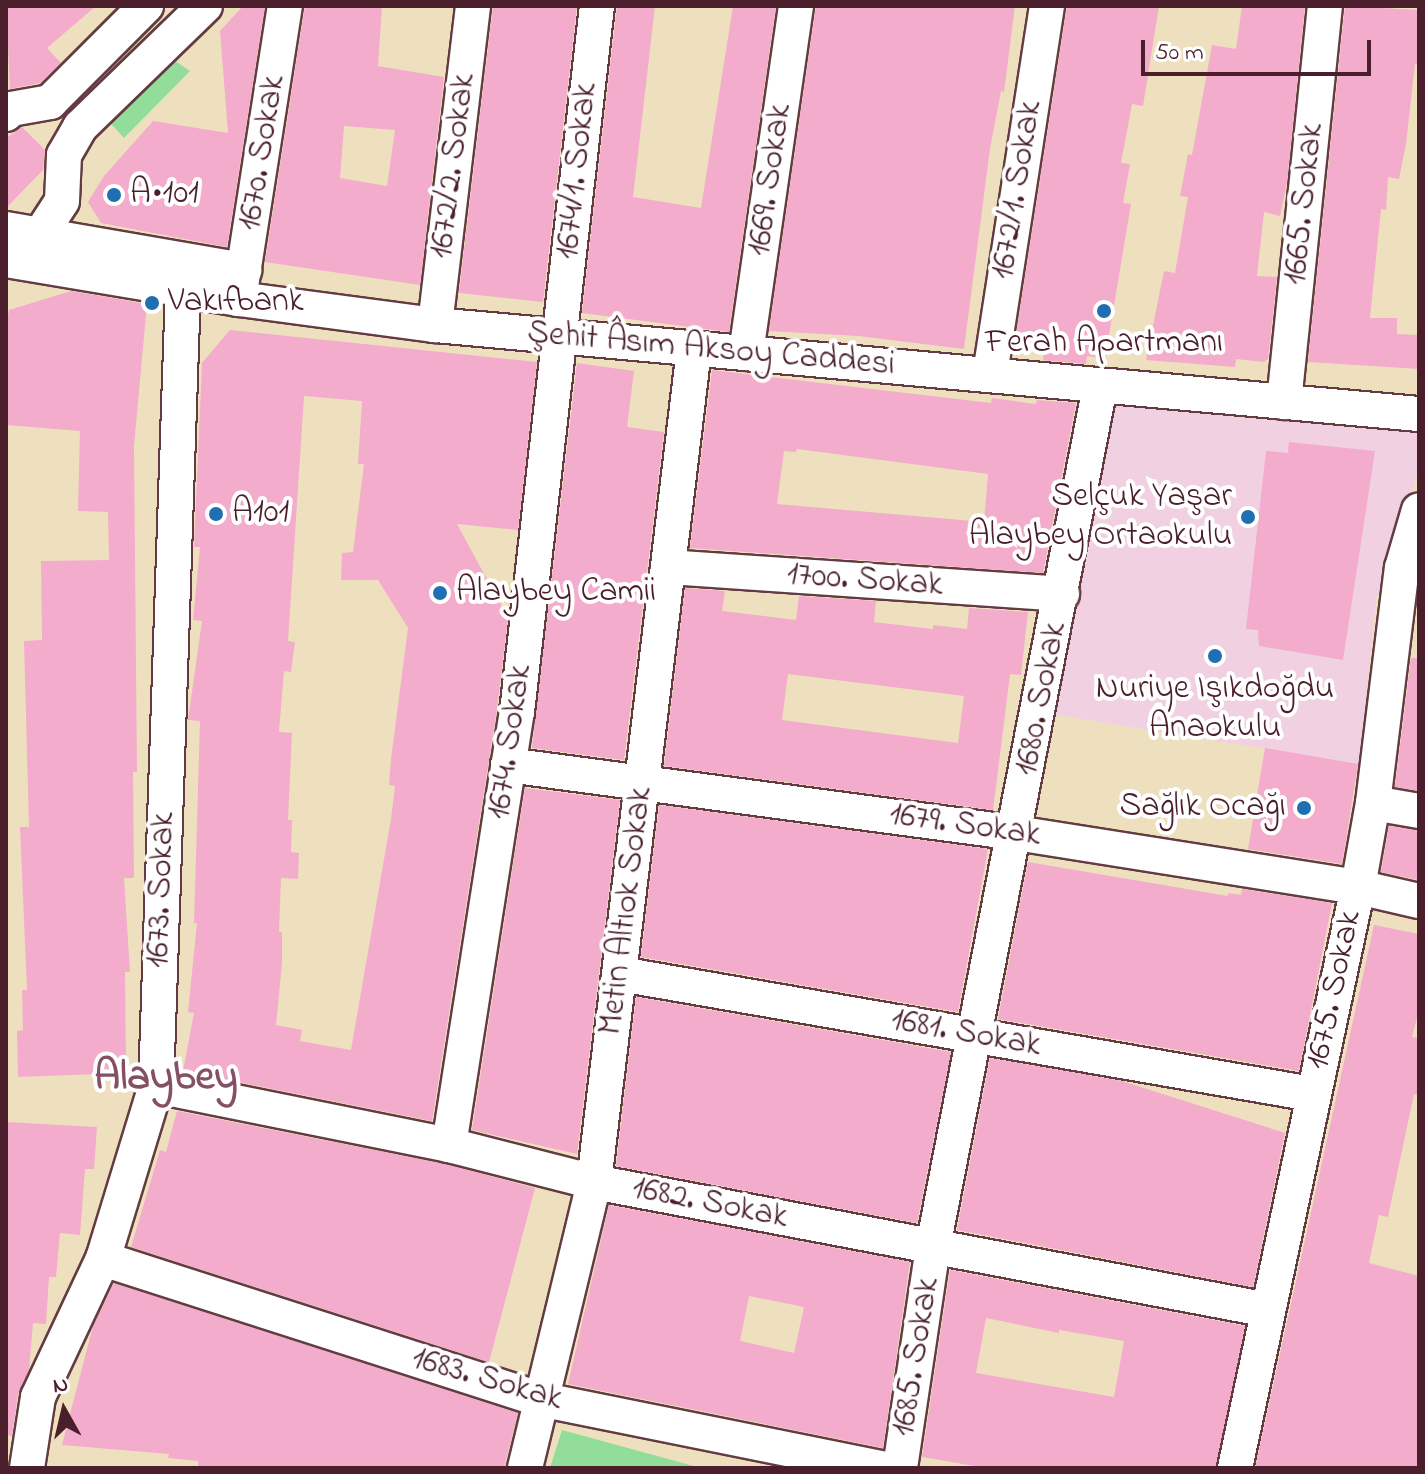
<!DOCTYPE html>
<html>
<head>
<meta charset="utf-8">
<style>
	body { margin:0 }
	#map { position:relative; width:1425px; height:1474px; overflow:hidden; background:#eee0be; font-family:"Indie Flower",sans-serif }
	div>[style] { position:absolute }
	.built>* { inset:0; background:#f1d0e2 }
	.green>* { inset:0; background:#91dd99 }
	.building>* { inset:0; background:#f3accc }
	.roads { filter:drop-shadow(2px 0 #633c41) drop-shadow(-2px 0 #633c41) drop-shadow(0 2px #633c41) drop-shadow(0 -2px #633c41) }
	.minor>* { height:34px; margin:-17px; padding:0 17px; transform-origin:17px; border-radius:17px; background:#fff }
	.dots>* { width:22px; height:22px; translate:-50% -50%; box-sizing:border-box; border:4px solid #fff; border-radius:50% }
	span { translate:-50% -50%; white-space:nowrap; text-align:center; line-height:1.15; -webkit-text-stroke:8px #fff; paint-order:stroke }
	.street-label { font-size:34px; color:#4a1f2b }
	.poi-label { font-size:34px; color:#4a1f2b }
	.left { translate:0 -50%; text-align:left }
	.right { translate:-100% -50%; text-align:right }
	.district-label { font-size:42px; color:#855063; font-weight:700 }
	.frame { position:absolute; inset:0; border:8px solid #4a1f2b; pointer-events:none }
	.north { position:absolute; left:24px; top:1370px; width:80px; height:80px; -webkit-text-stroke:6px #fff; paint-order:stroke; rotate:352deg; font-size:22px; font-weight:700; line-height:32px; text-align:center; color:#4a1f2b }
	.north::after { content:''; display:block; margin:auto; width:28px; height:36px; background:#4a1f2b; clip-path:polygon(50% 0,100% 100%,50% 72%,0 100%) }
	.scale { position:absolute; left:1141px; top:40px; width:230px; height:36px; box-sizing:border-box; border:4px solid #4a1f2b; border-top:0; padding-left:10px; font-size:24px; line-height:28px; white-space:nowrap; color:#4a1f2b; -webkit-text-stroke:6px #fff; paint-order:stroke }
</style>
</head>
<body>
<div id="map">
	<div class="built">
		<div style="clip-path:polygon(1115px 402px,1419px 429px,1419px 467px,1386px 579px,1376px 598px,1360px 764px,1045px 713px,1081px 567px)"></div>
	</div>
	<div class="green">
		<div style="clip-path:polygon(163px 53px,190px 71px,124px 138px,106px 118px)"></div>
		<div style="clip-path:polygon(562px 1430px,701px 1468px,550px 1468px)"></div>
	</div>
	<div class="building">
		<div style="clip-path:polygon(6px 6px,96px 6px,47px 48px,61px 63px,40px 83px,10px 89px)"></div>
		<div style="clip-path:polygon(243px 6px,265px 6px,227px 247px,101px 223px,88px 202px,104px 176px,153px 121px,228px 133px,220px 31px)"></div>
		<div style="clip-path:polygon(evenodd,305px 6px,382px 6px,378px 66px,444px 77px,420px 285px,265px 262px,305px 6px,344px 126px,395px 130px,387px 186px,340px 178px,344px 126px)"></div>
		<div style="clip-path:polygon(493px 6px,577px 6px,543px 302px,459px 293px)"></div>
		<div style="clip-path:polygon(617px 6px,655px 6px,633px 197px,701px 208px,733px 6px,776px 6px,729px 332px,582px 313px)"></div>
		<div style="clip-path:polygon(816px 6px,1015px 6px,1004px 92px,1001px 91px,990px 149px,964px 349px,858px 336px,769px 331px)"></div>
		<div style="clip-path:polygon(1067px 6px,1159px 6px,1143px 106px,1132px 104px,1121px 163px,1130px 164px,1123px 203px,1131px 204px,1105px 359px,1087px 356px,1086px 364px,1043px 360px,1044px 352px,1014px 348px)"></div>
		<div style="clip-path:polygon(1242px 6px,1305px 6px,1287px 182px,1280px 216px,1264px 212px,1257px 276px,1277px 277px,1268px 359px,1264px 362px,1236px 359px,1235px 367px,1146px 360px,1164px 271px,1175px 273px,1188px 197px,1180px 196px,1188px 154px,1192px 155px,1212px 45px,1236px 49px)"></div>
		<div style="clip-path:polygon(1345px 6px,1419px 10px,1419px 64px,1415px 64px,1406px 144px,1399px 179px,1388px 177px,1386px 210px,1381px 209px,1370px 318px,1397px 318px,1397px 334px,1419px 335px,1419px 369px,1308px 362px)"></div>
		<div style="clip-path:polygon(22px 127px,45px 150px,43px 170px,6px 208px,6px 138px)"></div>
		<div style="clip-path:polygon(71px 291px,147px 304px,134px 446px,137px 772px,133px 772px,134px 878px,124px 878px,130px 972px,125px 972px,126px 1073px,18px 1077px,17px 1031px,23px 1030px,22px 990px,27px 990px,20px 827px,29px 827px,24px 641px,42px 640px,41px 561px,109px 560px,108px 512px,78px 511px,80px 431px,6px 425px,6px 326px,9px 310px)"></div>
		<div style="clip-path:polygon(evenodd,230px 330px,537px 362px,518px 530px,457px 524px,508px 618px,497px 709px,432px 1121px,183px 1071px,194px 1013px,188px 1012px,197px 923px,194px 923px,200px 721px,188px 720px,202px 621px,193px 620px,200px 547px,194px 547px,202px 363px,230px 330px,304px 396px,362px 401px,358px 464px,364px 464px,353px 552px,342px 553px,341px 580px,378px 580px,408px 628px,391px 759px,389px 785px,395px 786px,391px 819px,351px 1050px,300px 1041px,302px 1030px,276px 1025px,282px 963px,282px 932px,279px 932px,281px 878px,298px 879px,299px 853px,291px 852px,292px 820px,288px 820px,292px 733px,279px 732px,284px 671px,291px 672px,295px 642px,288px 641px,304px 396px)"></div>
		<div style="clip-path:polygon(577px 363px,634px 371px,627px 427px,664px 432px,624px 760px,532px 748px)"></div>
		<div style="clip-path:polygon(evenodd,712px 370px,991px 403px,992px 398px,1036px 404px,1037px 400px,1076px 403px,1043px 573px,690px 548px,712px 370px,797px 449px,988px 474px,984px 522px,777px 504px,784px 451px,796px 452px,797px 449px)"></div>
		<div style="clip-path:polygon(1289px 442px,1375px 451px,1343px 660px,1259px 646px,1258px 630px,1246px 629px,1266px 451px,1288px 453px)"></div>
		<div style="clip-path:polygon(evenodd,685px 588px,725px 591px,722px 611px,796px 620px,799px 596px,876px 601px,874px 622px,933px 629px,933px 625px,967px 629px,969px 608px,1028px 612px,1021px 675px,1010px 674px,993px 810px,664px 766px,685px 588px,788px 674px,964px 696px,958px 743px,782px 720px,788px 674px)"></div>
		<div style="clip-path:polygon(1411px 658px,1419px 658px,1419px 791px,1395px 787px)"></div>
		<div style="clip-path:polygon(1265px 748px,1358px 764px,1342px 864px,1248px 849px)"></div>
		<div style="clip-path:polygon(525px 788px,620px 800px,577px 1154px,472px 1130px)"></div>
		<div style="clip-path:polygon(659px 805px,988px 849px,958px 1012px,641px 957px)"></div>
		<div style="clip-path:polygon(1389px 826px,1419px 830px,1419px 880px,1381px 872px)"></div>
		<div style="clip-path:polygon(1028px 862px,1228px 896px,1228px 893px,1241px 895px,1242px 889px,1332px 903px,1299px 1071px,998px 1019px)"></div>
		<div style="clip-path:polygon(1374px 925px,1419px 934px,1419px 1010px,1412px 1037px,1419px 1038px,1419px 1095px,1414px 1094px,1388px 1217px,1379px 1215px,1369px 1263px,1419px 1276px,1419px 1468px,1255px 1468px)"></div>
		<div style="clip-path:polygon(636px 997px,951px 1052px,917px 1223px,616px 1166px)"></div>
		<div style="clip-path:polygon(990px 1058px,1122px 1081px,1285px 1133px,1253px 1287px,957px 1230px)"></div>
		<div style="clip-path:polygon(177px 1111px,445px 1164px,535px 1188px,489px 1362px,131px 1247px,160px 1150px,166px 1152px)"></div>
		<div style="clip-path:polygon(7px 1122px,97px 1127px,94px 1169px,85px 1169px,80px 1235px,60px 1233px,56px 1277px,49px 1277px,46px 1324px,33px 1323px,29px 1370px,18px 1394px,12px 1436px,6px 1435px)"></div>
		<div style="clip-path:polygon(evenodd,609px 1205px,910px 1262px,883px 1448px,568px 1384px,609px 1205px,749px 1296px,804px 1307px,794px 1353px,740px 1341px,749px 1296px)"></div>
		<div style="clip-path:polygon(evenodd,950px 1270px,1245px 1326px,1216px 1468px,986px 1468px,922px 1457px,950px 1270px,986px 1318px,1059px 1333px,1059px 1330px,1124px 1341px,1114px 1397px,976px 1373px,986px 1318px)"></div>
		<div style="clip-path:polygon(114px 1283px,518px 1413px,504px 1468px,198px 1468px,198px 1461px,168px 1458px,169px 1454px,62px 1445px,93px 1326px)"></div>
	</div>
	<div class="roads">
		<div class="minor">
			<div style="left:6px;top:114px;width:7px;rotate:-45deg"></div>
			<div style="left:11px;top:109px;width:40px;rotate:-10deg"></div>
			<div style="left:50px;top:102px;width:136px;rotate:-45deg"></div>
			<div style="left:6px;top:229px;width:242px;rotate:9.8deg"></div>
			<div style="left:40px;top:235px;width:40px;rotate:-57.1deg"></div>
			<div style="left:62px;top:201px;width:46px;rotate:-87.5deg"></div>
			<div style="left:64px;top:155px;width:32px;rotate:-60deg"></div>
			<div style="left:80px;top:127px;width:174px;rotate:-44.1deg"></div>
			<div style="left:6px;top:260px;width:236px;rotate:9.5deg"></div>
			<div style="left:239px;top:299px;width:198px;rotate:7.6deg"></div>
			<div style="left:435px;top:325px;width:988px;rotate:5.17deg"></div>
			<div style="left:239px;top:299px;width:297px;rotate:-81.1deg"></div>
			<div style="left:435px;top:325px;width:321px;rotate:-83.2deg"></div>
			<div style="left:746px;top:353px;width:351px;rotate:-81.8deg"></div>
			<div style="left:990px;top:374px;width:372px;rotate:-81.2deg"></div>
			<div style="left:1284px;top:402px;width:398px;rotate:-84.1deg"></div>
			<div style="left:668px;top:567px;width:395px;rotate:3.9deg"></div>
			<div style="left:508px;top:765px;width:513px;rotate:7.62deg"></div>
			<div style="left:1016px;top:833px;width:346px;rotate:9deg"></div>
			<div style="left:1358px;top:887px;width:63px;rotate:12.9deg"></div>
			<div style="left:1373px;top:803px;width:47px;rotate:9.9deg"></div>
			<div style="left:620px;top:974px;width:702px;rotate:9.84deg"></div>
			<div style="left:156px;top:1086px;width:299px;rotate:11.4deg"></div>
			<div style="left:449px;top:1145px;width:150px;rotate:14.3deg"></div>
			<div style="left:594px;top:1182px;width:686px;rotate:10.75deg"></div>
			<div style="left:449px;top:1145px;width:438px;rotate:-81.1deg"></div>
			<div style="left:517px;top:712px;width:711px;rotate:-83.54deg"></div>
			<div style="left:103px;top:1259px;width:458px;rotate:17.8deg"></div>
			<div style="left:539px;top:1399px;width:349px;rotate:11.4deg"></div>
			<div style="left:27px;top:1468px;width:72px;rotate:-81.2deg"></div>
			<div style="left:38px;top:1397px;width:153px;rotate:-64.8deg"></div>
			<div style="left:103px;top:1259px;width:181px;rotate:-73deg"></div>
			<div style="left:156px;top:1086px;width:796px;rotate:-88.06deg"></div>
			<div style="left:525px;top:1468px;width:294px;rotate:-76.4deg"></div>
			<div style="left:594px;top:1182px;width:839px;rotate:-83.15deg"></div>
			<div style="left:900px;top:1468px;width:223px;rotate:-81.5deg"></div>
			<div style="left:933px;top:1247px;width:877px;rotate:-79.02deg"></div>
			<div style="left:1235px;top:1468px;width:594px;rotate:-78.05deg"></div>
			<div style="left:1358px;top:887px;width:85px;rotate:-79.9deg"></div>
			<div style="left:1373px;top:803px;width:237px;rotate:-83deg"></div>
			<div style="left:1402px;top:568px;width:60px;rotate:-73.7deg"></div>
		</div>
	</div>
	<div class="dots">
		<div style="left:114px;top:195px;background:#1f6fb2"></div>
		<div style="left:152px;top:303px;background:#1f6fb2"></div>
		<div style="left:1104px;top:311px;background:#1f6fb2"></div>
		<div style="left:216px;top:514px;background:#1f6fb2"></div>
		<div style="left:1248px;top:517px;background:#1f6fb2"></div>
		<div style="left:440px;top:593px;background:#1f6fb2"></div>
		<div style="left:1215px;top:656px;background:#1f6fb2"></div>
		<div style="left:1304px;top:808px;background:#1f6fb2"></div>
	</div>
	<div class="street-label">
		<span style="left:263px;top:153px;rotate:-81deg">1670. Sokak</span>
		<span style="left:454px;top:166px;rotate:-83deg">1672/2. Sokak</span>
		<span style="left:578px;top:171px;rotate:-84deg">1674/1. Sokak</span>
		<span style="left:771px;top:180px;rotate:-82deg">1669. Sokak</span>
		<span style="left:1018px;top:190px;rotate:-81deg">1672/1. Sokak</span>
		<span style="left:1305px;top:204px;rotate:-84deg">1665. Sokak</span>
		<span style="left:711px;top:350px;rotate:5deg">Şehit Âsım Aksoy Caddesi</span>
		<span style="left:865px;top:581px;rotate:4deg">1700. Sokak</span>
		<span style="left:1042px;top:699px;rotate:-79deg">1680. Sokak</span>
		<span style="left:511px;top:742px;rotate:-82deg">1674. Sokak</span>
		<span style="left:965px;top:826px;rotate:8deg">1679. Sokak</span>
		<span style="left:162px;top:890px;rotate:-88deg">1673. Sokak</span>
		<span style="left:627px;top:911px;rotate:-83deg">Metin Altıok Sokak</span>
		<span style="left:1335px;top:990px;rotate:-78deg">1675. Sokak</span>
		<span style="left:966px;top:1034px;rotate:10deg">1681. Sokak</span>
		<span style="left:710px;top:1204px;rotate:11deg">1682. Sokak</span>
		<span style="left:917px;top:1357px;rotate:-81deg">1685. Sokak</span>
		<span style="left:487px;top:1380px;rotate:16deg">1683. Sokak</span>
	</div>
	<div class="poi-label">
		<span class="left" style="left:130px;top:195px">A•101</span>
		<span class="left" style="left:168px;top:303px">Vakıfbank</span>
		<span style="left:1104px;top:344px">Ferah Apartmanı</span>
		<span class="right" style="left:1232px;top:517px">Selçuk Yaşar<br>Alaybey Ortaokulu</span>
		<span class="left" style="left:232px;top:514px">A101</span>
		<span class="left" style="left:456px;top:593px">Alaybey Camii</span>
		<span style="left:1215px;top:709px">Nuriye Işıkdoğdu<br>Anaokulu</span>
		<span class="right" style="left:1286px;top:808px">Sağlık Ocağı</span>
	</div>
	<div class="district-label">
		<span style="left:166px;top:1078px">Alaybey</span>
	</div>
	<div class="frame"></div>
	<div class="north">N</div>
	<div class="scale">50 m</div>
</div>
</body>
</html>
